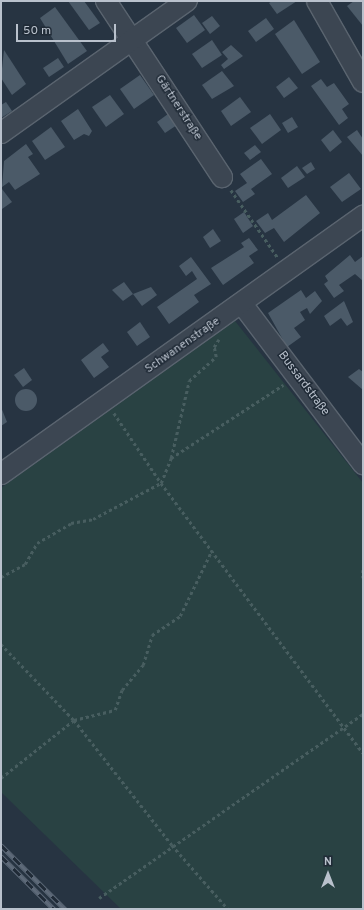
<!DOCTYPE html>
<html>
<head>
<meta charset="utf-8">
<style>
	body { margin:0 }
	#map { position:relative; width:364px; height:910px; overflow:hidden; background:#273442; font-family:Overpass,sans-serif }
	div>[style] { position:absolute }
	.green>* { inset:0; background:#294243 }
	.building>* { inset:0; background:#4b5a68 }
	.round { border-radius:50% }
	.path>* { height:2.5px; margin-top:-1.25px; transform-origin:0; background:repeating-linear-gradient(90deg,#485e60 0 3px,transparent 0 6px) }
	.roads { filter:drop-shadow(1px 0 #5a646f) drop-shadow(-1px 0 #5a646f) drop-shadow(0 1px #5a646f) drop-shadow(0 -1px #5a646f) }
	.minor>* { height:20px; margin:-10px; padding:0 10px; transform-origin:10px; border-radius:10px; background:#3c4652 }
	.rail>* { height:4.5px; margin-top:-2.25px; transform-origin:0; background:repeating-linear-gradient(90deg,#202b37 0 9px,#5e6a79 0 18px); box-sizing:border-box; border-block:1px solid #5e6a79 }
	span { translate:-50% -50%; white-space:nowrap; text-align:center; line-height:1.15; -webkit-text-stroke:3px #202b37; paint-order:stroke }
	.street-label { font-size:12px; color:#b9c1cc }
	.frame { position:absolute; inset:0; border:2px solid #b9c1cc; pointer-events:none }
	.north { position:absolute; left:308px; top:854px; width:40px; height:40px; -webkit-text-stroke:3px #202b37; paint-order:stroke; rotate:0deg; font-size:11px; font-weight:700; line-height:16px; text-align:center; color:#b9c1cc }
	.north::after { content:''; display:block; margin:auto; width:14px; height:18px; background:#b9c1cc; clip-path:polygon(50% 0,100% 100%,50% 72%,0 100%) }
	.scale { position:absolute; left:16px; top:24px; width:100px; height:18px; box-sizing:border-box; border:2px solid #b9c1cc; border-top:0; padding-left:5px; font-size:12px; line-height:14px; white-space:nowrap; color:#b9c1cc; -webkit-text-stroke:3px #202b37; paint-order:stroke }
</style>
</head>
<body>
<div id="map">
	<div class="green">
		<div style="clip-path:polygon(235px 321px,363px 483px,363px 909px,121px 909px,1px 792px,1px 488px)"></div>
	</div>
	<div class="building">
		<div style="clip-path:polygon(68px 1px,84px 1px,100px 23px,89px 30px)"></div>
		<div style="clip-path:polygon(272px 1px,297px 1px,277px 14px,269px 3px)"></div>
		<div style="clip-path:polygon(354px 1px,363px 1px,363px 26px,347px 6px)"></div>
		<div style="clip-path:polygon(55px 7px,87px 51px,68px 64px,40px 18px)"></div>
		<div style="clip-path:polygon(194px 15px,205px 30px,187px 43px,176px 28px)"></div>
		<div style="clip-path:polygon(212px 16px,220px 26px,210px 34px,202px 23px)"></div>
		<div style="clip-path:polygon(266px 18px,274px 29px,256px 42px,248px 31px)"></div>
		<div style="clip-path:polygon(294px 20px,320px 62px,302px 74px,275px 34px)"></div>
		<div style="clip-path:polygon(212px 40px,222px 55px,202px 68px,192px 54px)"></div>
		<div style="clip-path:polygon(231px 45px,243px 56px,224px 69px,221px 65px,228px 59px,222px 52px)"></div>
		<div style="clip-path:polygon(4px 50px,26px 84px,12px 95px,1px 78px)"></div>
		<div style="clip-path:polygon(58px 58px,64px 67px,49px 77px,43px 68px)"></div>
		<div style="clip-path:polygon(222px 71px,234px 86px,212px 99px,202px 85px)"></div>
		<div style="clip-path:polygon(140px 75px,154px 95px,134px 109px,120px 89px)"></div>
		<div style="clip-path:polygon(289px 77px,298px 88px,284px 98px,276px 87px)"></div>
		<div style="clip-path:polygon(321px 79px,327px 87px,334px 83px,349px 104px,342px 109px,348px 118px,339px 125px,311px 86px)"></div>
		<div style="clip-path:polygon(110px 95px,124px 114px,106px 127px,92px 107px)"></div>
		<div style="clip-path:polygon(240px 97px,251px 112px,231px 126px,221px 111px)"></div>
		<div style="clip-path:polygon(6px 102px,12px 111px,1px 118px,1px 105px)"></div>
		<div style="clip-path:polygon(78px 109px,92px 131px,89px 136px,84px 134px,74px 140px,61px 121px)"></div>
		<div style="clip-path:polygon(168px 114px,177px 125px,165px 133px,157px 122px)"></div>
		<div style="clip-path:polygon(270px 114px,281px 130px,262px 144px,250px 128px)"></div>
		<div style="clip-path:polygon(292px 117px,298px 127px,288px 133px,282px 123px)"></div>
		<div style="clip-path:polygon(51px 127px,65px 147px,45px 160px,32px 141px)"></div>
		<div style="clip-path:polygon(333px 130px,342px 142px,330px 152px,321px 140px)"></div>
		<div style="clip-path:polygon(357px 130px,363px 139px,363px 156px,347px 137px)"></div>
		<div style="clip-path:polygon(26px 144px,33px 154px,28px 157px,40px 174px,15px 190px,9px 182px,2px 187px,4px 161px)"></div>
		<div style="clip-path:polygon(255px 145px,261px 152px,250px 160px,244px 153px)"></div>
		<div style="clip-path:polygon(261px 159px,272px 174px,251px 189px,255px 194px,243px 202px,235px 191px,247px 183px,240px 174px)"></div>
		<div style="clip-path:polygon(311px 162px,315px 169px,307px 174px,302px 168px)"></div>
		<div style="clip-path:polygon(297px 166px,305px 177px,288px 188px,281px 178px)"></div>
		<div style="clip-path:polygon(349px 173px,361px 189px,342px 202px,330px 187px)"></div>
		<div style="clip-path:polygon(2px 189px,12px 202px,2px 209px,1px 190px)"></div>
		<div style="clip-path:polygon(306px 195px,320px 213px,284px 242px,274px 228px,265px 233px,256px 221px,268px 213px,272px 220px)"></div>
		<div style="clip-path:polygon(244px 212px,253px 226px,243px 233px,234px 219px)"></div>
		<div style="clip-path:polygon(213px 229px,221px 241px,210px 248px,203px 237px)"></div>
		<div style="clip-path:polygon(249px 238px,258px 250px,249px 256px,254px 263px,223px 285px,211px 268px,244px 247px,241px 243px)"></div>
		<div style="clip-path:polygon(350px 255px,355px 262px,363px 256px,363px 281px,355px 274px,339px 285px,344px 291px,334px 298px,324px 284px,328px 281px,325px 276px)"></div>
		<div style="clip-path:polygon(191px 257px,211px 284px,194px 295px,199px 302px,169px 324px,157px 307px,197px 279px,192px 271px,186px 276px,179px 266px)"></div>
		<div style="clip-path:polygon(124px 282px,133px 294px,123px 301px,112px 290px)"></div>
		<div style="clip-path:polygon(151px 287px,157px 295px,142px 306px,133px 294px)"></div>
		<div style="clip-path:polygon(301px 290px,306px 298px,315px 291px,322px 301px,310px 314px,307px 308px,300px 312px,305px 320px,294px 328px,301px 337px,287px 347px,268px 313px)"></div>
		<div style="clip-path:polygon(344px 301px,353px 322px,347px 326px,341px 318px,330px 326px,324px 316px)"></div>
		<div style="clip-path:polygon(140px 322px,150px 337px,137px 346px,127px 332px)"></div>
		<div style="clip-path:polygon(103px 343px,109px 351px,101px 357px,109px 367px,94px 378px,81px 360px)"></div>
		<div style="clip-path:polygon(24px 368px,32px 380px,23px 387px,14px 375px)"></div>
		<div style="clip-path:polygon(359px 369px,363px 372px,363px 390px,348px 377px)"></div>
		<div class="round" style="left:15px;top:389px;width:22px;height:22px"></div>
		<div style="clip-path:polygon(1px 407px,7px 422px,1px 426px)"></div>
	</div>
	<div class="path">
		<div style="left:231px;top:190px;width:83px;rotate:55.3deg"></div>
		<div style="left:114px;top:413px;width:84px;rotate:56.1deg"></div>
		<div style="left:161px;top:483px;width:337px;rotate:53.2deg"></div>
		<div style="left:171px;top:458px;width:79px;rotate:-76.8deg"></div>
		<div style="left:189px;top:381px;width:36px;rotate:-42deg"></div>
		<div style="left:216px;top:357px;width:10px;rotate:-101deg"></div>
		<div style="left:214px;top:347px;width:9px;rotate:-58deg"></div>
		<div style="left:363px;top:570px;width:8px;rotate:90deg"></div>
		<div style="left:1px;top:577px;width:27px;rotate:-28deg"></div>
		<div style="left:25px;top:564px;width:24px;rotate:-60deg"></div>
		<div style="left:37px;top:543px;width:39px;rotate:-30deg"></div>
		<div style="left:71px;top:523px;width:22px;rotate:-10deg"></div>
		<div style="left:93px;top:519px;width:77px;rotate:-27.9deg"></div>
		<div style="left:161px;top:483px;width:27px;rotate:-68deg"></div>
		<div style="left:171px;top:458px;width:134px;rotate:-33.1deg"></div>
		<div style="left:1px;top:644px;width:105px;rotate:46.2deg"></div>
		<div style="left:74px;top:720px;width:159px;rotate:51.9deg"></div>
		<div style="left:172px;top:845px;width:85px;rotate:48.8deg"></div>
		<div style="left:1px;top:778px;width:93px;rotate:-38.5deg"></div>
		<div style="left:74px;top:720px;width:42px;rotate:-13.7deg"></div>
		<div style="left:115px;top:710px;width:21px;rotate:-71deg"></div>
		<div style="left:122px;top:690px;width:33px;rotate:-50deg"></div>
		<div style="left:143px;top:665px;width:31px;rotate:-73deg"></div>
		<div style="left:152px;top:635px;width:34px;rotate:-34deg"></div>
		<div style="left:180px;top:616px;width:73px;rotate:-64.1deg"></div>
		<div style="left:99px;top:898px;width:322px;rotate:-34.9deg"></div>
	</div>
	<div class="roads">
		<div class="minor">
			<div style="left:106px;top:1px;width:211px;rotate:56.6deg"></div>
			<div style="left:317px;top:1px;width:93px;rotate:60.4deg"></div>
			<div style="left:1px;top:133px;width:228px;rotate:-35.4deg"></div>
			<div style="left:242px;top:304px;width:201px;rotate:52.9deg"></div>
			<div style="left:1px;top:474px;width:445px;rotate:-35.5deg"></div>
		</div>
	</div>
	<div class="rail">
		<div style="left:1px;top:845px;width:91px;rotate:45deg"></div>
		<div style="left:1px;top:856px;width:75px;rotate:45deg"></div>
	</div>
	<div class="street-label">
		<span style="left:178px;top:108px;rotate:57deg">Gärtnerstraße</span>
		<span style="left:183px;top:346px;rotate:-35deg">Schwanenstraße</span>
		<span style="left:303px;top:384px;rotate:53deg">Bussardstraße</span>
	</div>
	<div class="frame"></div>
	<div class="north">N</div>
	<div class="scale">50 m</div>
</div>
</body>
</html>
